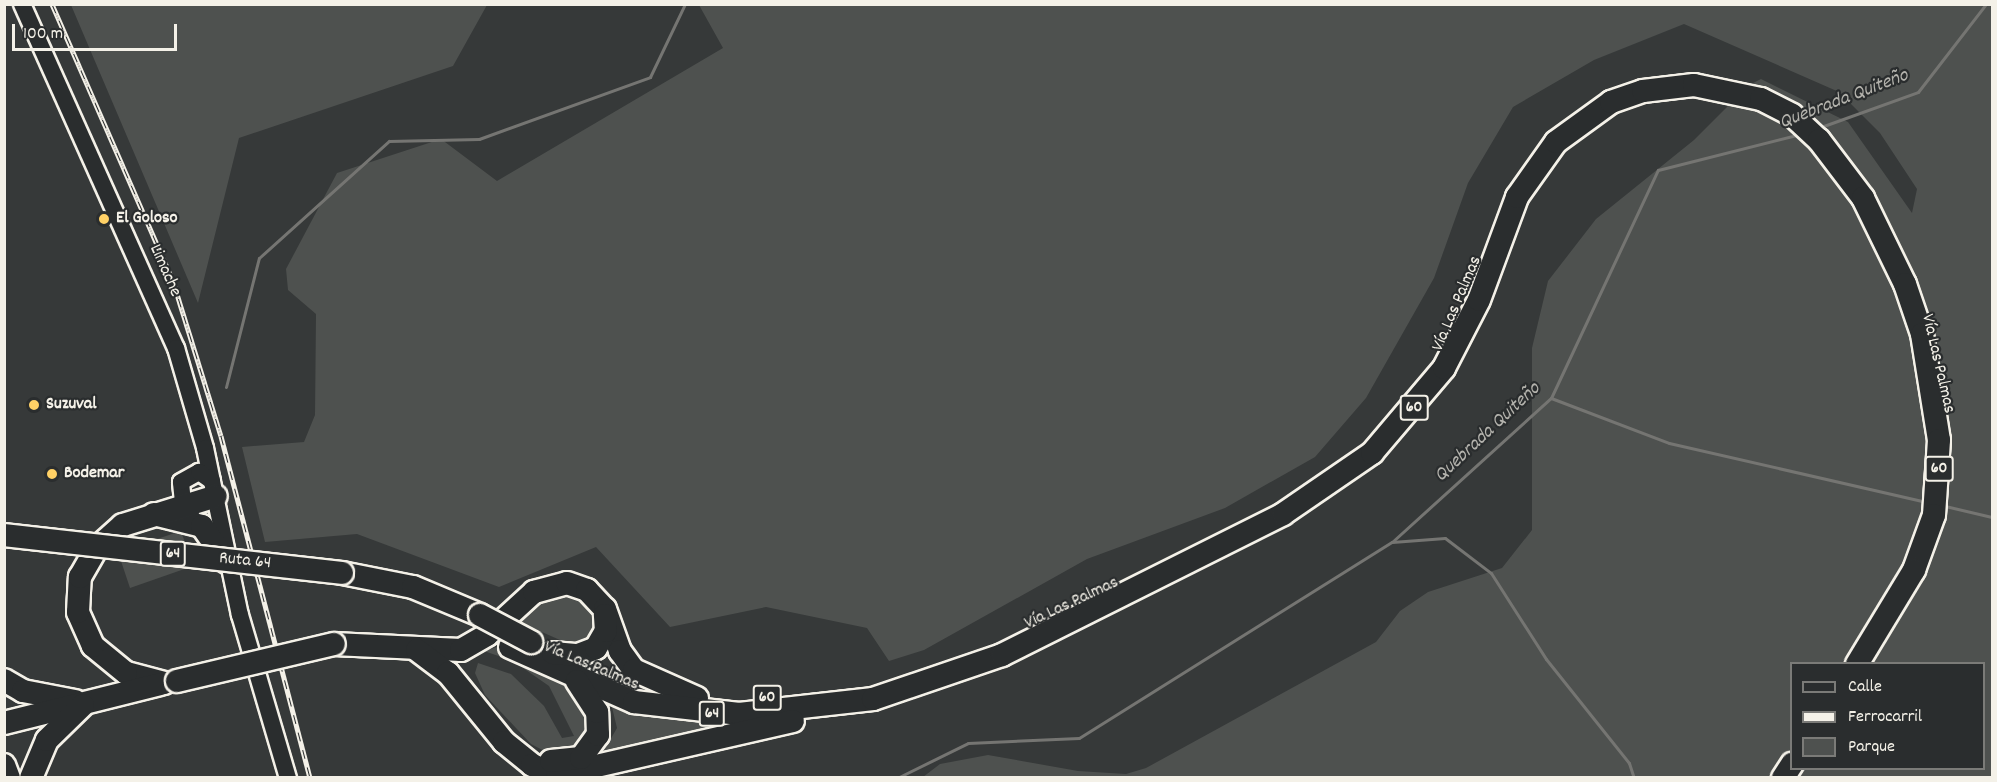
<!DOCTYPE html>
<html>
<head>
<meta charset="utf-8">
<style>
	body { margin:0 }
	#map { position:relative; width:1997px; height:782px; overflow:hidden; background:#363939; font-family:Dekko,sans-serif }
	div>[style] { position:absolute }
	.green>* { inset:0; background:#4e514f }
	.stream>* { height:3px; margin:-1.5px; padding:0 1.5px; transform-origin:1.5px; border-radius:1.5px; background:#757572 }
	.roads { filter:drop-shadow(2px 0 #f4f1e8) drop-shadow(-2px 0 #f4f1e8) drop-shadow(0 2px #f4f1e8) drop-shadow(0 -2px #f4f1e8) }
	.secondary>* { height:16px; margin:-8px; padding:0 8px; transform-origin:8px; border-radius:8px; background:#2a2d2e }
	.highway>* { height:22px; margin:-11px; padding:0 11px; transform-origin:11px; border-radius:11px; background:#2a2d2e }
	.rail>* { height:5px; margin-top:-2.5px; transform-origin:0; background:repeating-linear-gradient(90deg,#2a2d2e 0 9px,#f4f1e8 0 18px); box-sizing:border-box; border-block:2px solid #f4f1e8 }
	.bridges { filter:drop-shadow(2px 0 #f4f1e8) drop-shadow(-2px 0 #f4f1e8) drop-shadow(0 2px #f4f1e8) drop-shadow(0 -2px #f4f1e8) }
	.highway-bridge>* { height:22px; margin:-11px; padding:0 11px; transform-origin:11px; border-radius:11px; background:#2a2d2e }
	.dots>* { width:16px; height:16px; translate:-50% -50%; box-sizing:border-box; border:3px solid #2a2d2e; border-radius:50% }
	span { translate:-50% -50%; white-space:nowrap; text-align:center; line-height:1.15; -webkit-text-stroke:4.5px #2a2d2e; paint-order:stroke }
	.shield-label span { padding:2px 4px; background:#2a2d2e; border:2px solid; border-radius:4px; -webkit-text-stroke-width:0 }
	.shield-label { font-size:16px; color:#f4f1e8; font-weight:700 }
	.poi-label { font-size:18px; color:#f4f1e8; font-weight:700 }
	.left { translate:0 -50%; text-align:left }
	.street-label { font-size:18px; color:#f4f1e8 }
	.water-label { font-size:20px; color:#b4b3ad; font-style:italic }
	.frame { position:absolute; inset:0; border:6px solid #f4f1e8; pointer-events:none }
	.legend { position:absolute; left:1790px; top:662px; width:195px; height:108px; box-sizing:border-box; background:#2a2d2e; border:2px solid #7b7b78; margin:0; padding:8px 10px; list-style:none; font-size:18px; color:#f4f1e8 }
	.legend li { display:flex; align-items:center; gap:12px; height:30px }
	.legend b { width:30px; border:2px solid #7b7b78 }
	.scale { position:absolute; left:12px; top:24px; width:165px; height:27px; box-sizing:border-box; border:3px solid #f4f1e8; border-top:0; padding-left:8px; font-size:18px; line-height:21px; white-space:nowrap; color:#f4f1e8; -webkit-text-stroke:4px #2a2d2e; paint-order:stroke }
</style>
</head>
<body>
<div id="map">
	<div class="green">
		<div style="clip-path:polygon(71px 5px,487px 5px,453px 66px,239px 138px,198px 303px)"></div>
		<div style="clip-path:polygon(evenodd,699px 5px,1992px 5px,1992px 777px,923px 777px,940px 764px,988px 755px,1078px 771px,1126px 774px,1146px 768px,1376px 642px,1400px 611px,1428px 592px,1502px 568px,1532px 530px,1532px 348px,1548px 281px,1596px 219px,1694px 140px,1749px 85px,1761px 79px,1848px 122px,1912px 213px,1917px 189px,1880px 133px,1839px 92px,1684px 24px,1594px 60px,1513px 107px,1468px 183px,1434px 278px,1366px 398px,1315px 457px,1225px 508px,1087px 559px,924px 650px,889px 661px,867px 628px,766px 607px,670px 627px,596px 547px,499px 587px,357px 534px,265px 542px,242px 447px,304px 442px,315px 415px,316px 314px,288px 290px,286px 269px,337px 173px,441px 139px,497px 181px,723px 48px,699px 5px,1792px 664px,1984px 664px,1984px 768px,1792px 768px,1792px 664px)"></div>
		<div style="clip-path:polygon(181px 531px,193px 566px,130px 588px,118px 552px)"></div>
		<div style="clip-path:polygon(563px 596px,578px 600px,598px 619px,597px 632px,578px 648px,517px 621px,549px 597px)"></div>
		<div style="clip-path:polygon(497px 647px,577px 691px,592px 718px,578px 754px,552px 755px,531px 744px,485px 695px,475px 673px,478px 663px,511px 674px,544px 706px,562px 738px,574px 736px,549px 686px,513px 661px,484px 651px)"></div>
		<div style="clip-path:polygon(611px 703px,669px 719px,756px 718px,602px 754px,617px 728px)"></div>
	</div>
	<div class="stream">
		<div style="left:1818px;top:128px;width:106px;rotate:-19.8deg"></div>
		<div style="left:1918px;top:92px;width:111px;rotate:-52.3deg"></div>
		<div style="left:226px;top:387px;width:133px;rotate:-75.7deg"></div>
		<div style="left:259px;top:258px;width:175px;rotate:-42deg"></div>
		<div style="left:389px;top:141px;width:90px;rotate:-1.3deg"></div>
		<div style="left:479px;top:139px;width:182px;rotate:-19.9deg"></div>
		<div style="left:650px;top:77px;width:81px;rotate:-64.4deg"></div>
		<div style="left:1551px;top:398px;width:126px;rotate:20.9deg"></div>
		<div style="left:1669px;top:443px;width:264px;rotate:12.9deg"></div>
		<div style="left:1945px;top:506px;width:48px;rotate:13.2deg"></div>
		<div style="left:1392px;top:542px;width:53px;rotate:-4.3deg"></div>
		<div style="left:1445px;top:538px;width:58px;rotate:37.3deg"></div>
		<div style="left:1491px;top:573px;width:102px;rotate:57.4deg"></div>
		<div style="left:1546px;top:659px;width:133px;rotate:51.4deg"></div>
		<div style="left:1629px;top:763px;width:16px;rotate:72deg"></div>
		<div style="left:897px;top:778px;width:79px;rotate:-26.2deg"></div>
		<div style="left:968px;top:743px;width:111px;rotate:-2.6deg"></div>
		<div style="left:1079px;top:738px;width:369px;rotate:-32.1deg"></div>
		<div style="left:1392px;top:542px;width:215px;rotate:-42.2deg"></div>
		<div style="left:1551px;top:398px;width:252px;rotate:-64.9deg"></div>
		<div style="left:1658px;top:170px;width:146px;rotate:-14.2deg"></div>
	</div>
	<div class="roads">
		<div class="secondary">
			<div style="left:22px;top:4px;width:377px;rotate:65.9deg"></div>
			<div style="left:176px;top:348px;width:104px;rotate:73.8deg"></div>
			<div style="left:205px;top:448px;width:171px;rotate:78.2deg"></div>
			<div style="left:240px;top:615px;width:170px;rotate:73.6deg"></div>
			<div style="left:191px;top:515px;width:15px;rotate:-122deg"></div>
			<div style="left:183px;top:502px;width:20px;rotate:-96deg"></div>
			<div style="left:181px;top:482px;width:21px;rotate:-29deg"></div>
			<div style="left:199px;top:472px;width:16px;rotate:35deg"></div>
		</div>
		<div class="highway">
			<div style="left:154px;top:514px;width:49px;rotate:14deg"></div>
			<div style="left:202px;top:526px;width:44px;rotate:55.2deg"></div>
			<div style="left:342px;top:573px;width:72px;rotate:11.2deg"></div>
			<div style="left:413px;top:587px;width:73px;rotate:22.7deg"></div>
			<div style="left:334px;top:644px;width:127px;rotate:2.7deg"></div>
			<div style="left:461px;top:650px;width:30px;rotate:-30deg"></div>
			<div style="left:487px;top:635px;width:64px;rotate:-42.5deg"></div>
			<div style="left:534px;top:592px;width:34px;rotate:-15deg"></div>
			<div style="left:567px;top:583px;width:21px;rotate:19deg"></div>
			<div style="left:587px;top:590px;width:26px;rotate:47deg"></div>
			<div style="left:605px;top:609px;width:45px;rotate:70.3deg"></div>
			<div style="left:620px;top:651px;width:24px;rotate:54deg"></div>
			<div style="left:634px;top:670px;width:69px;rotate:24deg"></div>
			<div style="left:510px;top:647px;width:136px;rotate:23.9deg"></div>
			<div style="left:634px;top:702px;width:106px;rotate:6.5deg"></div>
			<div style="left:739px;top:714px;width:135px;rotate:-6.4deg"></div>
			<div style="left:873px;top:699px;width:136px;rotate:-18.8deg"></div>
			<div style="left:1002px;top:655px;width:314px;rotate:-26.6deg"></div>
			<div style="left:1283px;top:514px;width:108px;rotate:-34.4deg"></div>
			<div style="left:1372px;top:453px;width:111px;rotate:-49.7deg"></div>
			<div style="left:1444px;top:368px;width:76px;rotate:-62.8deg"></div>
			<div style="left:1479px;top:300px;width:110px;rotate:-69.7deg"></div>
			<div style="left:1517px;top:197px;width:67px;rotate:-54.7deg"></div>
			<div style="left:1556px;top:142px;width:68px;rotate:-36deg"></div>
			<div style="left:1611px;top:102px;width:34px;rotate:-19deg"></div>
			<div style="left:1643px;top:91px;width:51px;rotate:-6.7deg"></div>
			<div style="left:1694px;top:85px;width:68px;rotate:11.8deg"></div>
			<div style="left:1761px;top:99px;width:35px;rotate:27deg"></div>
			<div style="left:1792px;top:115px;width:37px;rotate:43deg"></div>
			<div style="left:1819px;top:140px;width:73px;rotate:52.8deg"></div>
			<div style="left:1863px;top:198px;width:96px;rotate:64deg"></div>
			<div style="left:1905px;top:284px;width:53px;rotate:71.2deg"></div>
			<div style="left:1922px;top:334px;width:107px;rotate:80.9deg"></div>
			<div style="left:1939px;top:440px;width:75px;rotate:93.8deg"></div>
			<div style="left:1934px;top:515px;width:59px;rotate:110deg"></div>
			<div style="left:1914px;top:570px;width:110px;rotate:121.2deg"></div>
			<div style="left:417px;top:650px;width:39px;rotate:37deg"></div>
			<div style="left:448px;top:673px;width:89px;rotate:50.9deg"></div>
			<div style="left:504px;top:742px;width:36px;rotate:39deg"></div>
			<div style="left:532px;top:765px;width:27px;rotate:22deg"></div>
			<div style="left:557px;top:775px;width:242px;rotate:-12.9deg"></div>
			<div style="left:553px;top:653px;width:25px;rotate:5deg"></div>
			<div style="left:578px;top:655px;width:19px;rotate:-21deg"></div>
			<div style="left:596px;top:648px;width:20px;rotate:-60deg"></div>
			<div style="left:606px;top:631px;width:16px;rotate:-94deg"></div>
			<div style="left:4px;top:680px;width:22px;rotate:30deg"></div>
			<div style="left:23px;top:691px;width:53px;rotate:10.9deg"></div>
			<div style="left:164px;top:683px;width:39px;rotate:-165deg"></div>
			<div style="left:126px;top:673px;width:43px;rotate:-140.7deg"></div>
			<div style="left:93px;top:646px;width:37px;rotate:-114deg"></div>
			<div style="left:78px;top:612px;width:35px;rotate:-87deg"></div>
			<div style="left:80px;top:577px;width:32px;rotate:-60deg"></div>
			<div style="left:96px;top:549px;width:36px;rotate:-42deg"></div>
			<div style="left:123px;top:525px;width:97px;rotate:-17.3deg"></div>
			<div style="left:4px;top:723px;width:161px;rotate:-14deg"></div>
			<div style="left:551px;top:761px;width:30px;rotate:-6deg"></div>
			<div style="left:581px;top:758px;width:29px;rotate:-54deg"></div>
			<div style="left:598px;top:735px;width:23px;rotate:-92deg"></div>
			<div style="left:597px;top:712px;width:37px;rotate:-123deg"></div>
			<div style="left:4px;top:765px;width:14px;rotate:69deg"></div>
			<div style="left:31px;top:778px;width:41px;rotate:-67.2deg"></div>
			<div style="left:47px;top:740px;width:50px;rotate:-44.2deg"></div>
			<div style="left:1783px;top:778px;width:17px;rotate:-57deg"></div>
		</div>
	</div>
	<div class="rail">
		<div style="left:52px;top:4px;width:302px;rotate:66.4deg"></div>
		<div style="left:173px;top:281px;width:162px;rotate:72.8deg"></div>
		<div style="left:221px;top:436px;width:353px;rotate:75.4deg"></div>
	</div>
	<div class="bridges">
		<div class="highway-bridge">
			<div style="left:4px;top:535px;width:340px;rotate:6.4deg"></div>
			<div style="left:480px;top:615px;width:58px;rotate:27.9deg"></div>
			<div style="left:177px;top:681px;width:161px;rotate:-13.3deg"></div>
		</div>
	</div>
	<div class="dots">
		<div style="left:104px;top:219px;background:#ffd166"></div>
		<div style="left:34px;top:405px;background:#ffd166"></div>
		<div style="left:52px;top:474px;background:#ffd166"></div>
	</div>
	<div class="shield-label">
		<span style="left:1414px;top:408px">60</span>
		<span style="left:1939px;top:469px">60</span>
		<span style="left:173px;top:554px">64</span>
		<span style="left:767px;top:698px">60</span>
		<span style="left:712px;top:714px">64</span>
	</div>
	<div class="poi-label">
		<span class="left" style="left:116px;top:219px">El Goloso</span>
		<span class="left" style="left:46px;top:405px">Suzuval</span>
		<span class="left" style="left:64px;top:474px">Bodemar</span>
	</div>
	<div class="street-label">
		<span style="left:164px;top:271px;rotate:66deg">Limache</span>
		<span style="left:1458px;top:304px;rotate:-67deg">Vía Las Palmas</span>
		<span style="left:1937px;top:364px;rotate:77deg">Vía Las Palmas</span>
		<span style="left:245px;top:562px;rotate:6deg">Ruta 64</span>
		<span style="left:1072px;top:604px;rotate:-25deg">Vía Las Palmas</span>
		<span style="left:591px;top:667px;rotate:23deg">Vía Las Palmas</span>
	</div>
	<div class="water-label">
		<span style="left:1844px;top:100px;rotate:-21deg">Quebrada Quiteño</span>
		<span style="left:1488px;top:433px;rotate:-43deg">Quebrada Quiteño</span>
	</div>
	<div class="frame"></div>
	<ul class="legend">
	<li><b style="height:8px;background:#2a2d2e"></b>Calle</li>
	<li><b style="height:8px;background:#f4f1e8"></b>Ferrocarril</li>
	<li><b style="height:16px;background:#4e514f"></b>Parque</li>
	</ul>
	<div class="scale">100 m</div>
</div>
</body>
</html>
